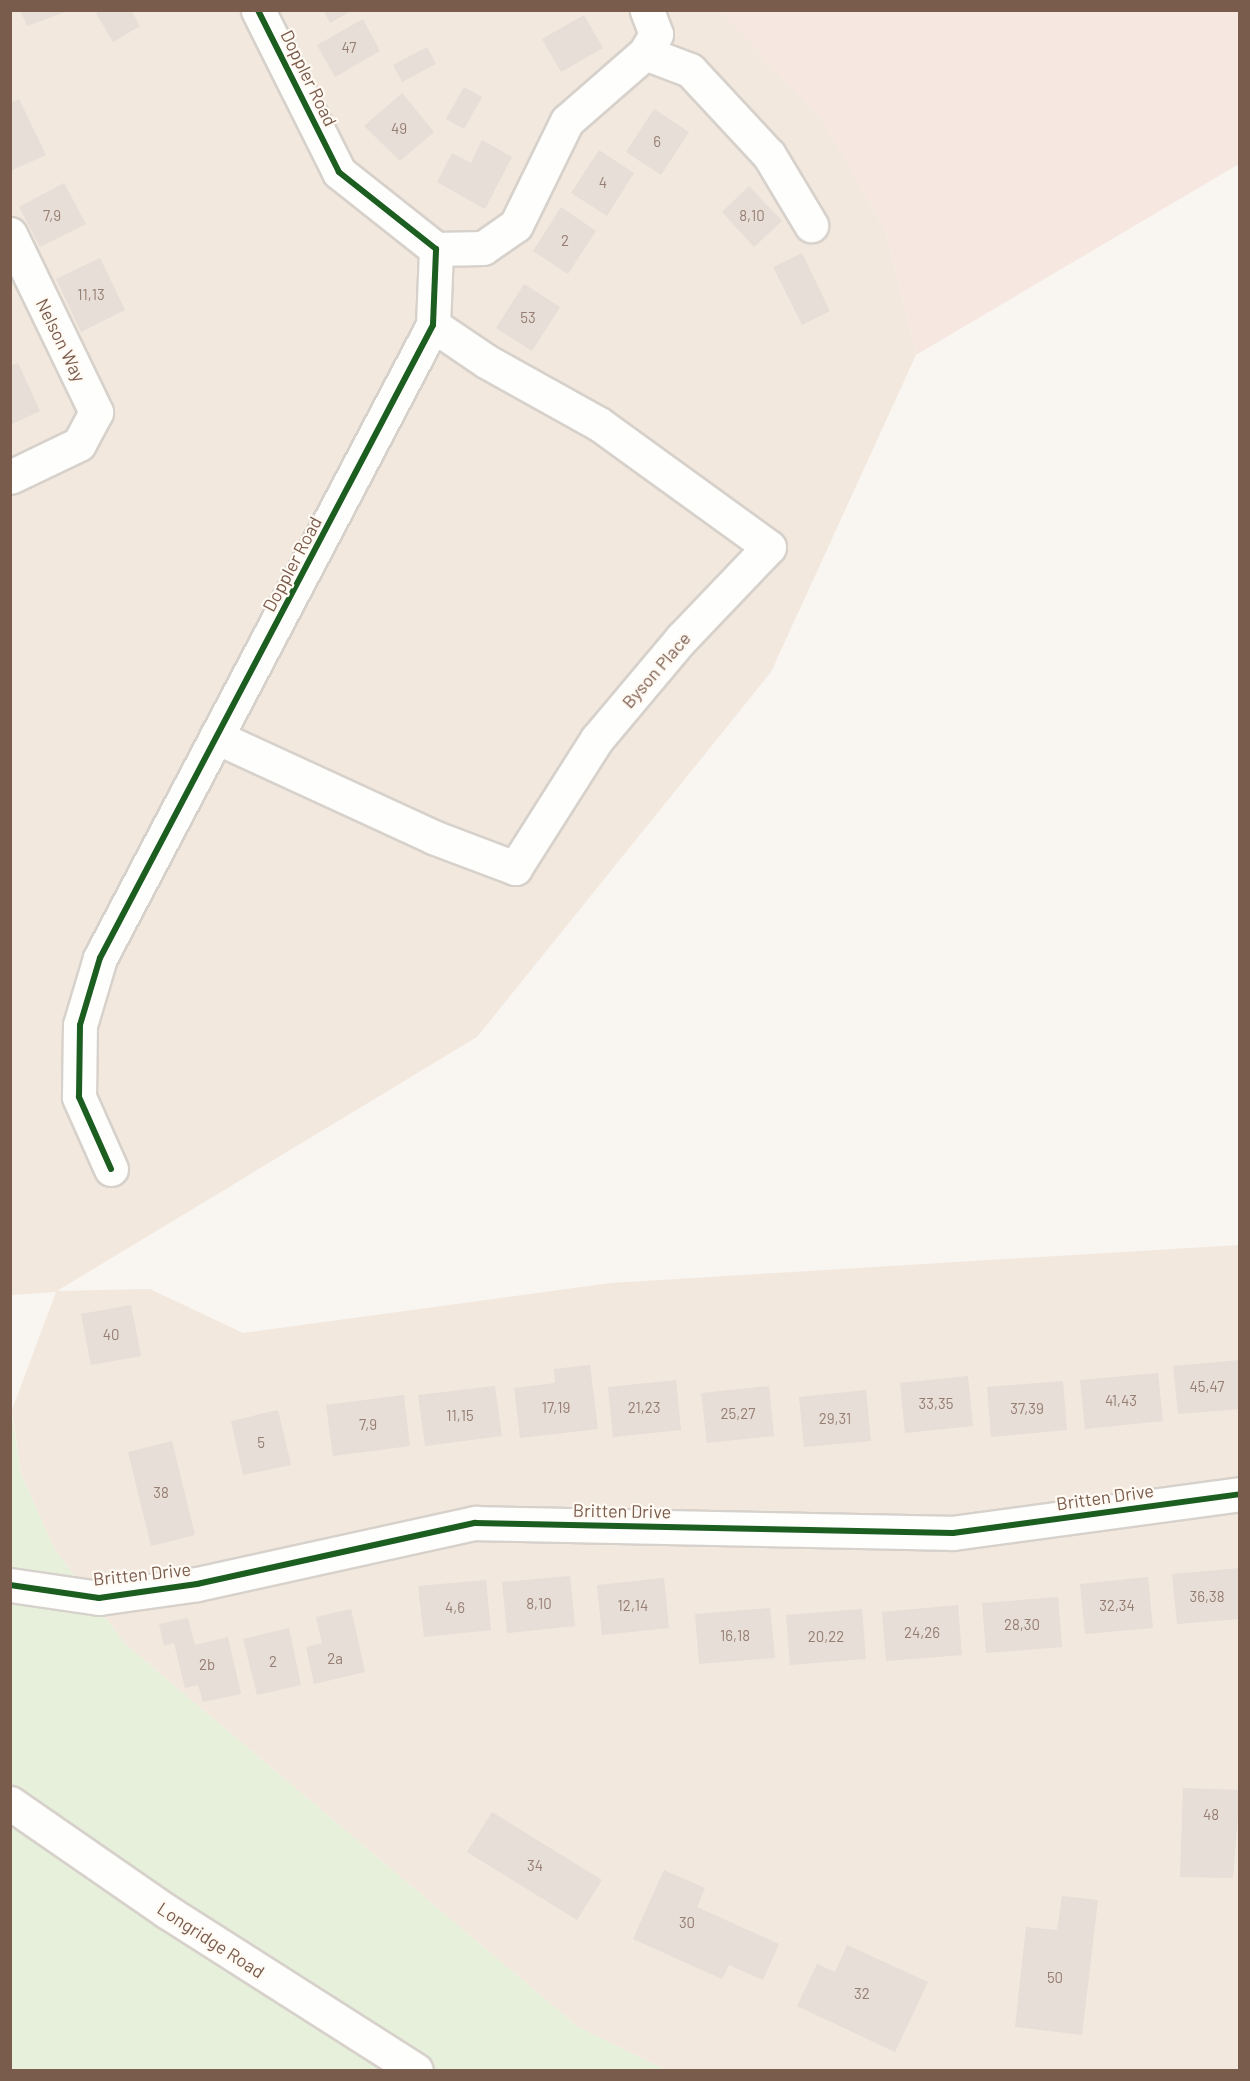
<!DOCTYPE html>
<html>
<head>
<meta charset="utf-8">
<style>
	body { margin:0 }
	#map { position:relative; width:1250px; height:2081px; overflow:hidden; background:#f9f5f0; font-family:Barlow,sans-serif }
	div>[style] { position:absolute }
	.residential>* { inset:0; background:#f2e8de }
	.commercial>* { inset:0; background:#f6e8e1 }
	.green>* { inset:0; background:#e7f0db }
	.building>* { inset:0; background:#e6ded7 }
	.roads { filter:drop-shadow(2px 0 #d7d1cb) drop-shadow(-2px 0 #d7d1cb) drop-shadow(0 2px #d7d1cb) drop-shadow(0 -2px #d7d1cb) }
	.minor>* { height:33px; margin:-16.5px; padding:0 16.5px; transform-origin:16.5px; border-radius:16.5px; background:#fefefd }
	.cycleway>* { height:6px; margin:-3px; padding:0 3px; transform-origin:3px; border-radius:3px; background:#1b5e20 }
	span { translate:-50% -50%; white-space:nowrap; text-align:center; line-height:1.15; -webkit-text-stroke:4.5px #fffaf3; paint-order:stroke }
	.number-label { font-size:15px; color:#977e72 }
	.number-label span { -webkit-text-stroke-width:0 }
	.street-label { font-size:18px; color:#7a5c4d }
	.frame { position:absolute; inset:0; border:12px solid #7a5c4d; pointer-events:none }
</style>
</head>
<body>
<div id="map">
	<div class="residential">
		<div style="clip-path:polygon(11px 11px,720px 11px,822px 119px,886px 232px,916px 355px,771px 672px,477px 1037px,57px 1291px,150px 1289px,243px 1333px,611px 1283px,1239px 1245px,1239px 2070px,666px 2070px,578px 2027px,125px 1644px,54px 1548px,21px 1474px,12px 1410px,56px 1292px,11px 1295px)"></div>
	</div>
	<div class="commercial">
		<div style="clip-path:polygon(720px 11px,1239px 11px,1239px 164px,916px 355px,886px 232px,822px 120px)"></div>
	</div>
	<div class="green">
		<div style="clip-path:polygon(11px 1409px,21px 1474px,54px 1548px,125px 1644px,578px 2027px,666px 2070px,11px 2070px)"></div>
	</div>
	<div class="building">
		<div style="clip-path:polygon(20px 10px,68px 10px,68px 11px,27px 26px)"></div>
		<div style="clip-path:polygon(101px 10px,131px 10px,140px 26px,113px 42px,96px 13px)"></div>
		<div style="clip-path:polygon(323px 10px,353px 10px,330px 23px)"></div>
		<div style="clip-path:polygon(584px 15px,603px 48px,561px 72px,542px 39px)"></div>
		<div style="clip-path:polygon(363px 19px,380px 51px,335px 77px,317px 45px)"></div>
		<div style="clip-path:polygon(427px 47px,436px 64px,402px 82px,393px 65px)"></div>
		<div style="clip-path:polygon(464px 87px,482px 97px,464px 129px,446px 119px)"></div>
		<div style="clip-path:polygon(402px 93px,434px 132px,400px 161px,364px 126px)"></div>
		<div style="clip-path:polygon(19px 99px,46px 155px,10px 171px,10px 103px)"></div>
		<div style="clip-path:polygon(654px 109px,689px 132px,661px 175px,626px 152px)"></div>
		<div style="clip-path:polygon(482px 140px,512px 157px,485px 209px,437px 182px,452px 153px,471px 163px)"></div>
		<div style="clip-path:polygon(599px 150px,634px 173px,607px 216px,571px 193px)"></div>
		<div style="clip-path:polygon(64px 183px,86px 224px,40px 247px,19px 207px)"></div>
		<div style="clip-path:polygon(749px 186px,782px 221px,754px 247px,722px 212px)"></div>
		<div style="clip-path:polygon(561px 207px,596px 231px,568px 274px,533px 251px)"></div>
		<div style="clip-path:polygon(802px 253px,830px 311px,802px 325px,773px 267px)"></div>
		<div style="clip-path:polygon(100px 258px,125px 310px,81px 332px,56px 279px)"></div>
		<div style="clip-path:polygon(524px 284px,560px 307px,532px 351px,496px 328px)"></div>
		<div style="clip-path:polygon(18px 363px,40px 411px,10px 425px,10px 366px)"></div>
		<div style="clip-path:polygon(131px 1305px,141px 1356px,91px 1365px,81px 1314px)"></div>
		<div style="clip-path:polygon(1240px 1360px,1240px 1409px,1178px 1414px,1173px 1366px)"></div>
		<div style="clip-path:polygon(590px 1365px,598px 1429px,520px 1438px,514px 1388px,555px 1383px,554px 1369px)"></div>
		<div style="clip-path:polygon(1158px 1373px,1163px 1421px,1085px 1429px,1080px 1380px)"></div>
		<div style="clip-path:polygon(968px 1376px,973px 1426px,905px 1433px,900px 1383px)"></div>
		<div style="clip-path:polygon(676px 1380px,681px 1430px,613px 1437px,608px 1387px)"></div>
		<div style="clip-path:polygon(1063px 1381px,1067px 1430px,991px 1437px,987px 1387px)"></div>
		<div style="clip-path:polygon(495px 1386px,502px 1436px,425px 1446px,418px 1395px)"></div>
		<div style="clip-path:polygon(769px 1386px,774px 1436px,707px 1443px,701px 1393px)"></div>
		<div style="clip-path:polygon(866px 1390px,871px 1441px,804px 1447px,799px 1397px)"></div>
		<div style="clip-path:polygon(404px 1395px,410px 1446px,333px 1456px,326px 1405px)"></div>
		<div style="clip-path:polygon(278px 1410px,291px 1465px,243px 1475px,231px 1421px)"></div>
		<div style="clip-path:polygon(172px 1441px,195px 1535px,151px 1546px,128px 1452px)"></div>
		<div style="clip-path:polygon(1240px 1568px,1240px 1619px,1177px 1624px,1172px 1574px)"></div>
		<div style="clip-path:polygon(570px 1576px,575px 1626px,507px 1633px,502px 1582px)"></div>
		<div style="clip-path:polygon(1148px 1577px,1153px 1628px,1085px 1634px,1080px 1584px)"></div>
		<div style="clip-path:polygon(664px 1578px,669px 1628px,602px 1635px,597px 1585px)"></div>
		<div style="clip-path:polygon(486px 1580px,491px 1630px,424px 1637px,418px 1586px)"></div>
		<div style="clip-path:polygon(1058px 1597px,1062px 1647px,986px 1653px,982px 1603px)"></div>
		<div style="clip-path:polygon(958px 1605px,962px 1655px,886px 1661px,882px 1612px)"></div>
		<div style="clip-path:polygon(770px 1608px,775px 1658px,699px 1664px,695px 1614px)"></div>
		<div style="clip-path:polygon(351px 1609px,365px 1672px,314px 1684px,306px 1647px,322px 1643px,316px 1617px)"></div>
		<div style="clip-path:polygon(862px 1609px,866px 1659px,790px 1665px,786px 1615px)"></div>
		<div style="clip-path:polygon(188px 1618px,195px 1645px,228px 1637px,241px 1694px,203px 1702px,198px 1685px,185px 1688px,174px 1643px,164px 1646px,159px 1624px)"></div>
		<div style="clip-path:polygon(289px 1628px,301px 1685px,257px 1695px,243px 1639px)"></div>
		<div style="clip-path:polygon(1183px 1788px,1240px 1790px,1233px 1878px,1180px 1877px)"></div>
		<div style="clip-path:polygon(492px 1812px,602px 1880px,577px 1920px,467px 1852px)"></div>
		<div style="clip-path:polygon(664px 1870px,705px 1888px,697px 1907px,779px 1944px,763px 1980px,729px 1965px,722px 1979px,633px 1939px)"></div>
		<div style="clip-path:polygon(1062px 1896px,1098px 1900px,1082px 2035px,1015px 2027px,1026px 1927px,1057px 1930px)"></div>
		<div style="clip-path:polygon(847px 1945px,928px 1982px,895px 2052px,797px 2006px,817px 1964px,835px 1972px)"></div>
	</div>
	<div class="roads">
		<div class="minor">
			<div style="left:645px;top:53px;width:48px;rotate:20.7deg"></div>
			<div style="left:690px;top:70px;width:116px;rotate:47.1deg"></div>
			<div style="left:769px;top:155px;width:82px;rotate:59deg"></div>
			<div style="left:10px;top:234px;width:198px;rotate:64.2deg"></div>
			<div style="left:96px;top:412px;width:36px;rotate:118deg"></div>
			<div style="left:79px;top:444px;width:76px;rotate:154.4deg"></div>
			<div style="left:436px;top:249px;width:47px;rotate:-1.2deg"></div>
			<div style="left:483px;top:248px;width:40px;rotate:-34.9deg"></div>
			<div style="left:516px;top:225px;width:116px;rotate:-63.9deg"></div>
			<div style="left:567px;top:121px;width:103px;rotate:-41.1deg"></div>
			<div style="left:645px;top:53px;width:22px;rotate:-60deg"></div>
			<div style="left:656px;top:34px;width:26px;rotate:-111deg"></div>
			<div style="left:216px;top:737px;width:239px;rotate:24.7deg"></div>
			<div style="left:433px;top:837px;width:88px;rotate:20.7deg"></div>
			<div style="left:515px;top:868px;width:153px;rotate:-57.6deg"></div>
			<div style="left:597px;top:739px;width:131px;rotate:-50deg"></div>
			<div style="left:681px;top:639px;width:127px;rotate:-46.3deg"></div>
			<div style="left:769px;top:547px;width:210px;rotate:-144.1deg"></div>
			<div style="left:599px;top:424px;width:129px;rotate:-150.9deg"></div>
			<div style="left:486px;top:361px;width:64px;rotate:-145.8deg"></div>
			<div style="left:111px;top:1169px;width:79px;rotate:-114deg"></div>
			<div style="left:79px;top:1097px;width:72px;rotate:-89.2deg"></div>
			<div style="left:80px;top:1025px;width:70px;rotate:-73.4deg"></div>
			<div style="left:100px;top:958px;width:715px;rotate:-62.25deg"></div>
			<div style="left:433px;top:325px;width:76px;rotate:-87.7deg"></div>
			<div style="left:436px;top:249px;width:124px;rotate:-141.6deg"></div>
			<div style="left:339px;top:172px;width:181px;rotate:-116.6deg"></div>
			<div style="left:10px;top:1585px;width:90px;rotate:8.3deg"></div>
			<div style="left:99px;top:1598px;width:99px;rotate:-8.1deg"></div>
			<div style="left:197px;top:1584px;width:285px;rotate:-12.4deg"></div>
			<div style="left:475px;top:1523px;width:478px;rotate:1.2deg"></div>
			<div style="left:953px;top:1533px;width:290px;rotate:-7.7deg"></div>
			<div style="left:10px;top:1803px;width:190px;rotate:34.7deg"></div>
			<div style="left:166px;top:1911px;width:296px;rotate:32.5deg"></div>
		</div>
	</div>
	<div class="cycleway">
		<div style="left:111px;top:1169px;width:79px;rotate:-114deg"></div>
		<div style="left:79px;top:1097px;width:72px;rotate:-89.2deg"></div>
		<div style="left:80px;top:1025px;width:70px;rotate:-73.4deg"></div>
		<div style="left:100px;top:958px;width:715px;rotate:-62.25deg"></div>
		<div style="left:433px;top:325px;width:76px;rotate:-87.7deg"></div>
		<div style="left:436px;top:249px;width:124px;rotate:-141.6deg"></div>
		<div style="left:339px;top:172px;width:181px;rotate:-116.6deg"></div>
		<div style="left:10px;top:1585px;width:90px;rotate:8.3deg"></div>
		<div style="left:99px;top:1598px;width:99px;rotate:-8.1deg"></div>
		<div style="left:197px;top:1584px;width:285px;rotate:-12.4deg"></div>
		<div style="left:475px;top:1523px;width:478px;rotate:1.2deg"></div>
		<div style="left:953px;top:1533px;width:290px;rotate:-7.7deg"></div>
	</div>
	<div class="number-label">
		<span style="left:349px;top:48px">47</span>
		<span style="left:399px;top:129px">49</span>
		<span style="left:657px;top:142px">6</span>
		<span style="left:603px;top:183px">4</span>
		<span style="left:52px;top:216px">7,9</span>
		<span style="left:752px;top:216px">8,10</span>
		<span style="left:565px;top:241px">2</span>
		<span style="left:91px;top:295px">11,13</span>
		<span style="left:528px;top:318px">53</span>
		<span style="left:111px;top:1335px">40</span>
		<span style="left:1207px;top:1387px">45,47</span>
		<span style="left:1121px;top:1401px">41,43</span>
		<span style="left:936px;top:1404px">33,35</span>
		<span style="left:556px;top:1408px">17,19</span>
		<span style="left:644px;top:1408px">21,23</span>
		<span style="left:1027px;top:1409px">37,39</span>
		<span style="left:738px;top:1414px">25,27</span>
		<span style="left:460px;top:1416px">11,15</span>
		<span style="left:835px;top:1419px">29,31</span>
		<span style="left:368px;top:1425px">7,9</span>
		<span style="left:261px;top:1443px">5</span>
		<span style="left:161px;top:1493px">38</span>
		<span style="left:1207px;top:1597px">36,38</span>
		<span style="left:539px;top:1604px">8,10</span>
		<span style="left:633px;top:1606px">12,14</span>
		<span style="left:1117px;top:1606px">32,34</span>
		<span style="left:455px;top:1608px">4,6</span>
		<span style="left:1022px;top:1625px">28,30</span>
		<span style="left:922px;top:1633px">24,26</span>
		<span style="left:735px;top:1636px">16,18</span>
		<span style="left:826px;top:1637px">20,22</span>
		<span style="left:335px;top:1659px">2a</span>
		<span style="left:273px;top:1662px">2</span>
		<span style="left:207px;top:1665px">2b</span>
		<span style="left:1211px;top:1815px">48</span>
		<span style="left:535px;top:1866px">34</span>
		<span style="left:687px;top:1923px">30</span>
		<span style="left:1055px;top:1978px">50</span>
		<span style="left:862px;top:1994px">32</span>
	</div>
	<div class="street-label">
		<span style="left:309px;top:78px;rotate:64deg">Doppler Road</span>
		<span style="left:61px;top:340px;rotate:64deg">Nelson Way</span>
		<span style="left:292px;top:564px;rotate:-62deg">Doppler Road</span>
		<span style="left:656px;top:670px;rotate:-49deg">Byson Place</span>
		<span style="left:1105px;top:1497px;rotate:-8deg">Britten Drive</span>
		<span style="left:622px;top:1511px;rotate:1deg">Britten Drive</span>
		<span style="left:142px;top:1574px;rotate:-6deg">Britten Drive</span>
		<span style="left:211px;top:1940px;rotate:33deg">Longridge Road</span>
	</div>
	<div class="frame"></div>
</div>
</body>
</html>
